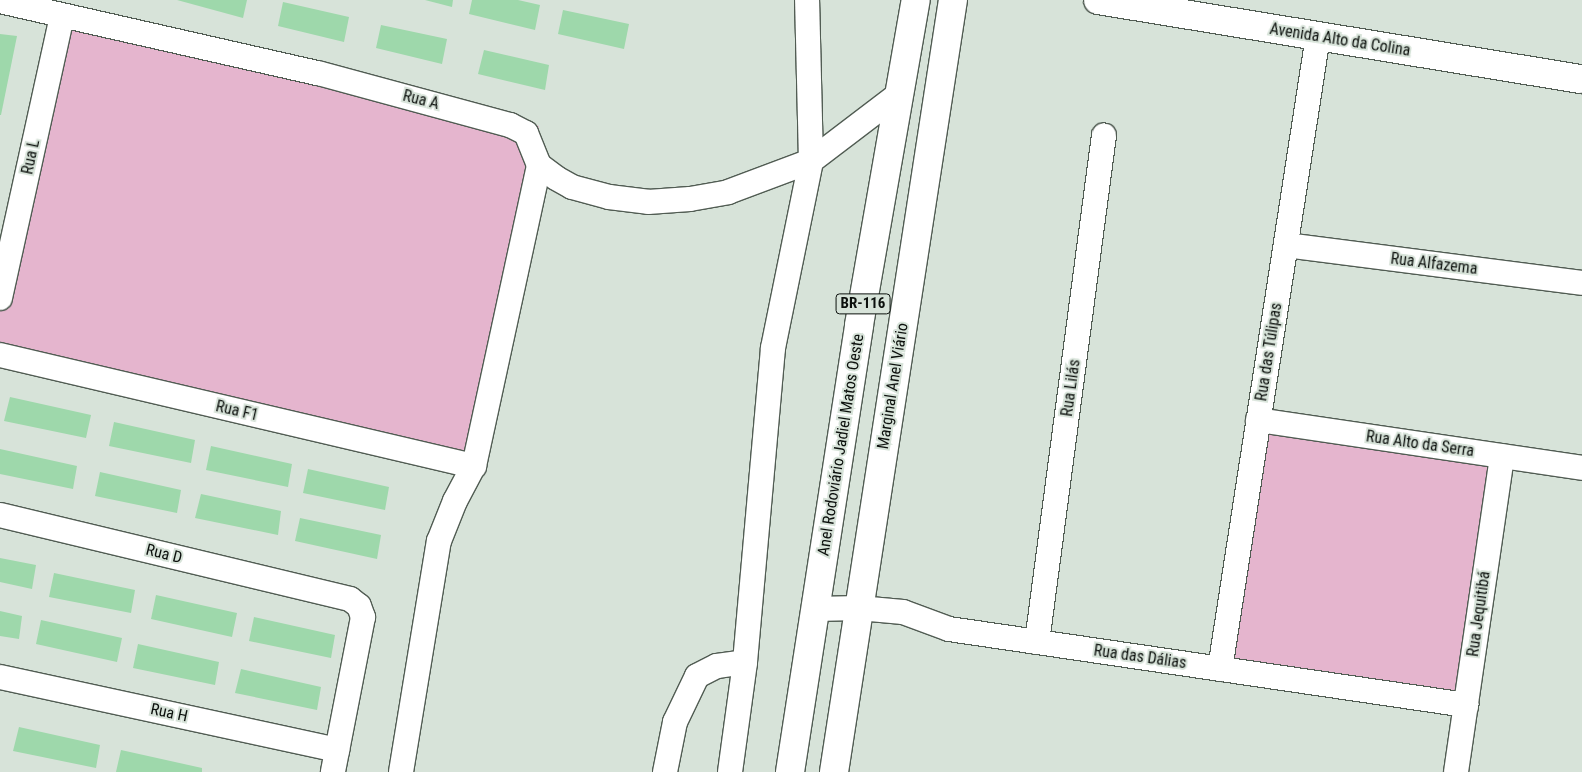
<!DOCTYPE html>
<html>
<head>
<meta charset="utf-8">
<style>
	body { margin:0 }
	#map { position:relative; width:1582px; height:772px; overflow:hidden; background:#d7e3d9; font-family:"Roboto Condensed",sans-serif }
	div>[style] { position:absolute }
	.green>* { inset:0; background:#e5b5ce }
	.building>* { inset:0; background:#9ed8ab }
	.roads { filter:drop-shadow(1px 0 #515c53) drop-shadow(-1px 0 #515c53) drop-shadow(0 1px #515c53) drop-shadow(0 -1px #515c53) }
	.minor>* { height:24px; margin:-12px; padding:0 12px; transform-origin:12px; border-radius:12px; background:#fff }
	.tertiary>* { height:28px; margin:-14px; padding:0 14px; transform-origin:14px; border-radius:14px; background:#fff }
	.trunk>* { height:28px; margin:-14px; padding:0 14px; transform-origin:14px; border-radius:14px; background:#fff }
	span { translate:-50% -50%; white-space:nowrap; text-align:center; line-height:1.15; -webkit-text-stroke:4px #d7e3d9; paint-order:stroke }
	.shield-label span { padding:1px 4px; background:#d7e3d9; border:1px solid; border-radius:4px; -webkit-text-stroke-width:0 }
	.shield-label { font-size:15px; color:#0c100d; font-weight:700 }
	.street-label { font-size:16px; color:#0c100d }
</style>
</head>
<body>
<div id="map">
	<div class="green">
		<div style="clip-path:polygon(62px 16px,539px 126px,466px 459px,0 355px,0 298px)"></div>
		<div style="clip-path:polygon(1258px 420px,1502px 456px,1466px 705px,1220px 669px)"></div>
	</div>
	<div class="building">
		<div style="clip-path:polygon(177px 0,247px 0,243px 18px)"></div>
		<div style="clip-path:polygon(425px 0,453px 0,452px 7px)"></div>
		<div style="clip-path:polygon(472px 0,518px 0,540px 5px,535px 30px,469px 14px)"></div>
		<div style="clip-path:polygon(283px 2px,349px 17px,344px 42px,278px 26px)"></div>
		<div style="clip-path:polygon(563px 10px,629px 24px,624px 49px,558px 34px)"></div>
		<div style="clip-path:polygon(381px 25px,447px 39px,442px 64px,376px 48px)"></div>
		<div style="clip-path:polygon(0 34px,17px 36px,1px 115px,0 115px)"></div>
		<div style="clip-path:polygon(484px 50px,549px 65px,545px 90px,478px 74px)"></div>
		<div style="clip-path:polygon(10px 397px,91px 415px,86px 438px,4px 421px)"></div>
		<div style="clip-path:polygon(114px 422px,195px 440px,191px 463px,109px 446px)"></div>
		<div style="clip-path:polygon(211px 446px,292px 464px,288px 487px,206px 470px)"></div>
		<div style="clip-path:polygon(0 449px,77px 466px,73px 489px,0 474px)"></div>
		<div style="clip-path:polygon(308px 469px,389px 487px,385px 510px,303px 493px)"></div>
		<div style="clip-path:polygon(100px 472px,181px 490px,177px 513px,95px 496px)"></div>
		<div style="clip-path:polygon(201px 494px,281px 511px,278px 535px,195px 518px)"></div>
		<div style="clip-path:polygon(300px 518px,381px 535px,377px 559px,295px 541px)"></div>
		<div style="clip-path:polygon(0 558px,36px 565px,32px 589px,0 582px)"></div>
		<div style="clip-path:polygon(54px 573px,135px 590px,131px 613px,49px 597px)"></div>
		<div style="clip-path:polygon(156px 595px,237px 613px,232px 637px,151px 619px)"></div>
		<div style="clip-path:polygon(0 611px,22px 616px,19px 639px,0 636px)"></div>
		<div style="clip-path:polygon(254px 617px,335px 635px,331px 658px,249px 641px)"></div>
		<div style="clip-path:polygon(41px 620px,122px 638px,117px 662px,36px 644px)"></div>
		<div style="clip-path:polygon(138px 644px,219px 662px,215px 685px,133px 668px)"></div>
		<div style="clip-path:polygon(241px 669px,321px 687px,317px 710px,235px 693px)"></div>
		<div style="clip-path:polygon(19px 727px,100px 745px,96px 768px,13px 751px)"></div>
		<div style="clip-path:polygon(121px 750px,202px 768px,202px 772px,116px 772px)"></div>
	</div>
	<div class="roads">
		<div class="minor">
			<div style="left:0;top:1px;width:326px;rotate:12.8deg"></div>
			<div style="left:318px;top:73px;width:199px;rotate:15.2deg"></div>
			<div style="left:510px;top:125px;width:18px;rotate:27deg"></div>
			<div style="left:526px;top:133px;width:35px;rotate:68deg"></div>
			<div style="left:539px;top:165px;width:21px;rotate:37deg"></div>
			<div style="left:556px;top:178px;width:18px;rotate:29deg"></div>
			<div style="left:572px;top:187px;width:38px;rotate:15deg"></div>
			<div style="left:609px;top:197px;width:39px;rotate:7deg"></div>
			<div style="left:648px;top:202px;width:42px;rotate:-4.1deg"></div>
			<div style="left:690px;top:199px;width:39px;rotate:-10deg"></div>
			<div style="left:728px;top:192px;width:89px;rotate:-20.5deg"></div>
			<div style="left:811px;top:161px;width:161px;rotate:-91.4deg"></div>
			<div style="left:1286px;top:245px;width:298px;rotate:7.3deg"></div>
			<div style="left:0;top:298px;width:289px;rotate:-77.6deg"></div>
			<div style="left:0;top:355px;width:487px;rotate:13.2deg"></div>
			<div style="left:1258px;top:420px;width:328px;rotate:8.4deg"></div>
			<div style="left:0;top:515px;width:360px;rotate:13.5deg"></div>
			<div style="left:350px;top:599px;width:11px;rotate:38deg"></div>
			<div style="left:359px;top:606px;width:12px;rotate:70deg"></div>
			<div style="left:363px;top:617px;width:158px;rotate:101deg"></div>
			<div style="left:815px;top:609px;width:44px;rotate:-1.3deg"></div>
			<div style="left:859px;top:608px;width:44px;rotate:5.2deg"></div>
			<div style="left:903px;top:612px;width:49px;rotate:20.3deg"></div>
			<div style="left:949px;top:629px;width:523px;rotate:8.36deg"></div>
			<div style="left:1037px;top:642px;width:511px;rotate:-82.47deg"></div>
			<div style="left:1220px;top:669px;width:641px;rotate:-81.2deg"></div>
			<div style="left:0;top:677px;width:345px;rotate:12.2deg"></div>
			<div style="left:401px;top:772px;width:234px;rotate:-80.7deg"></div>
			<div style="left:439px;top:541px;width:43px;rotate:-68.2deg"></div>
			<div style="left:455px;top:501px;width:40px;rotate:-62deg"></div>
			<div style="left:474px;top:466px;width:308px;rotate:-77.8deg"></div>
			<div style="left:665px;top:772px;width:51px;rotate:-78.7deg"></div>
			<div style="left:675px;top:722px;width:51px;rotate:-64.4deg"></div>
			<div style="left:697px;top:676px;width:22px;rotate:-27deg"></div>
			<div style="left:717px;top:666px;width:28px;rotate:-8deg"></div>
			<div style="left:730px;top:772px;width:111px;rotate:-82.2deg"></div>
			<div style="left:745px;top:662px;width:315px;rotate:-84.9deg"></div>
			<div style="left:773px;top:348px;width:191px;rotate:-78.5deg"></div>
			<div style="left:811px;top:161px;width:111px;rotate:-37.3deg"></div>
			<div style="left:1456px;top:772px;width:319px;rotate:-81.7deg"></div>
		</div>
		<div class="tertiary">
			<div style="left:1098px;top:0;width:490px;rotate:9.3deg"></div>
			<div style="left:834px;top:772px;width:781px;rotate:-81.24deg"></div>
		</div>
		<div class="trunk">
			<div style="left:790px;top:772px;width:452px;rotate:-81.2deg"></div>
			<div style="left:859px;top:325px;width:330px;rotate:-80.1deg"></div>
		</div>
	</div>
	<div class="shield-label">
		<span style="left:863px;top:304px">BR-116</span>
	</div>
	<div class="street-label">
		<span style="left:1340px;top:40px;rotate:9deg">Avenida Alto da Colina</span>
		<span style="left:421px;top:100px;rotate:14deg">Rua A</span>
		<span style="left:31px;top:157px;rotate:-78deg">Rua L</span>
		<span style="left:1434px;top:264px;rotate:7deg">Rua Alfazema</span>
		<span style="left:1269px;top:352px;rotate:-81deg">Rua das Túlipas</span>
		<span style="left:893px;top:386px;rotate:-81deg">Marginal Anel Viário</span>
		<span style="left:1071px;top:388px;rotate:-82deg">Rua Lilás</span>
		<span style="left:237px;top:411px;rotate:13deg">Rua F1</span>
		<span style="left:1420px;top:444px;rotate:8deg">Rua Alto da Serra</span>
		<span style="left:841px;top:445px;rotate:-81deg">Anel Rodoviário Jadiel Matos Oeste</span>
		<span style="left:164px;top:554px;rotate:14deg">Rua D</span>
		<span style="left:1479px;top:614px;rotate:-82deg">Rua Jequitibá</span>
		<span style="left:1140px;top:657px;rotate:8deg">Rua das Dálias</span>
		<span style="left:169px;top:713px;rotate:12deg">Rua H</span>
	</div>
</div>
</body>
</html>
